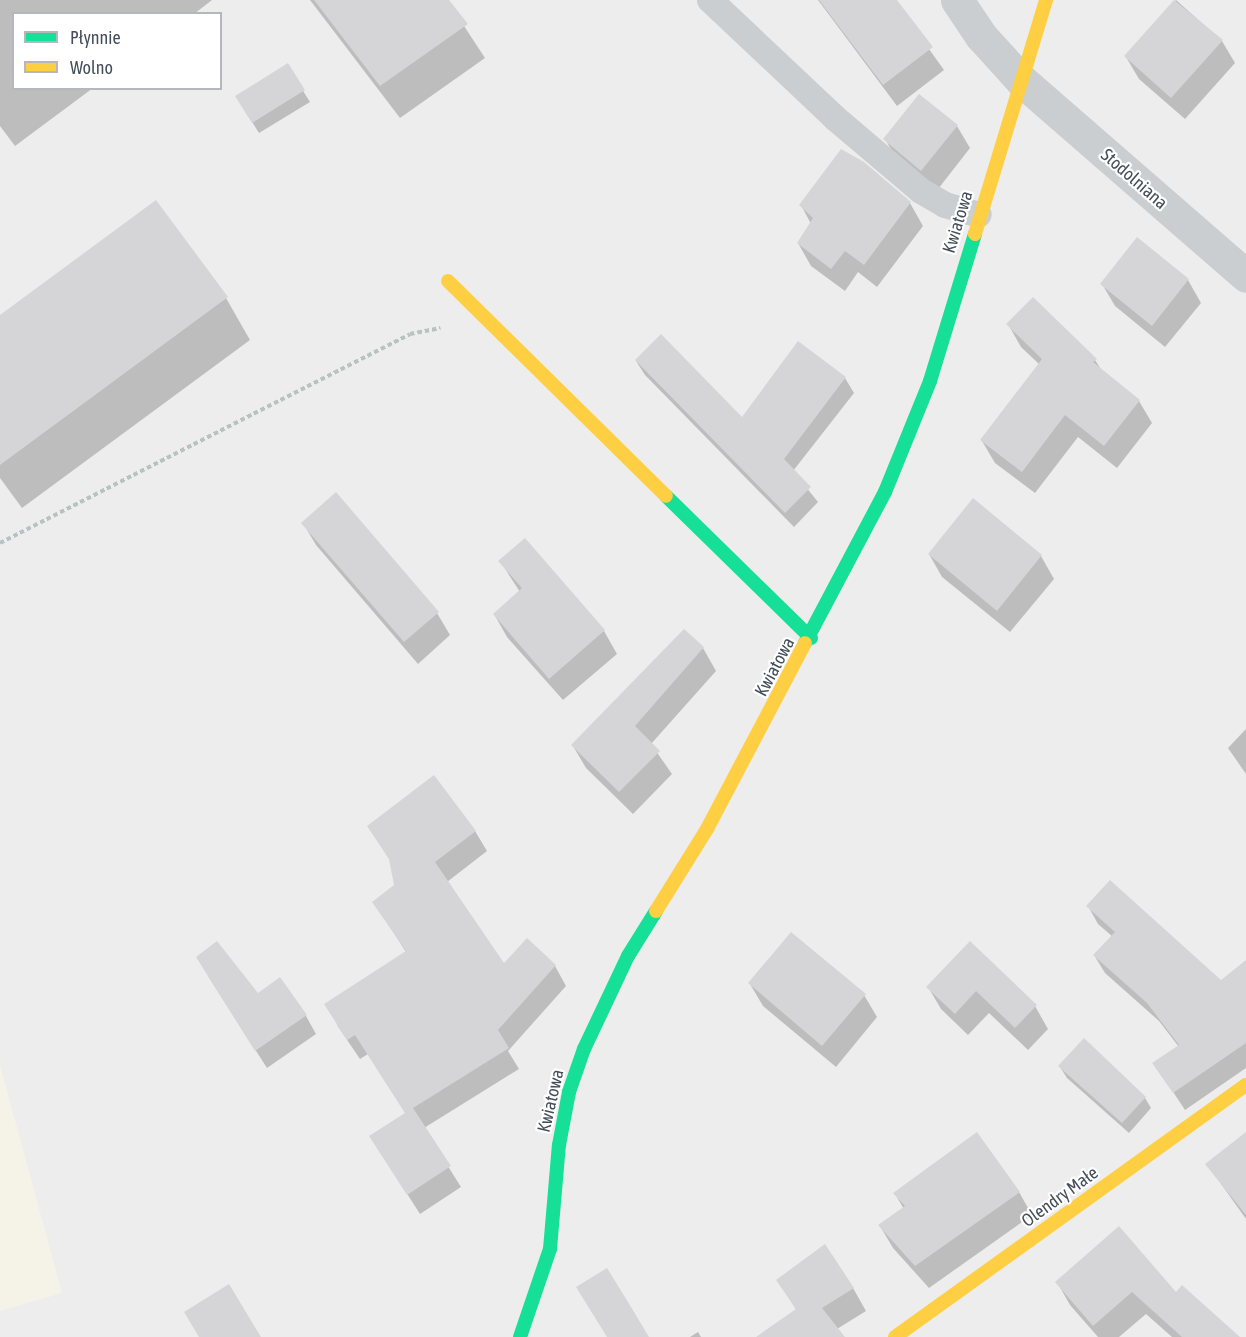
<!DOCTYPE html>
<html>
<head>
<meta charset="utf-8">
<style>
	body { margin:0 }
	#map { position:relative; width:1246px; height:1337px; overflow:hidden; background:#eeeded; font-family:"Asap Condensed",sans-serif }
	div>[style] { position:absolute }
	.commercial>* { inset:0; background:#f5f2e8 }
	.shadow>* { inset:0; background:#0003 }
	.building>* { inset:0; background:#d5d5d7 }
	.path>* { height:4px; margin-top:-2px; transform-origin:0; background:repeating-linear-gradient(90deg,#b7c3c1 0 4.5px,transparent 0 7.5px) }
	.lane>* { height:26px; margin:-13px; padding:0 13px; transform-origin:13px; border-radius:13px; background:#cbced1 }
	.street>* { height:33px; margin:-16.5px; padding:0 16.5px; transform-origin:16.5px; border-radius:16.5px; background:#cbced1 }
	.fast>* { height:14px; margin:-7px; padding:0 7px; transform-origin:7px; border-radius:7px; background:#16e098 }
	.slow>* { height:14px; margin:-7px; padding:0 7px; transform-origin:7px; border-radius:7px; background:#ffcf43 }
	span { translate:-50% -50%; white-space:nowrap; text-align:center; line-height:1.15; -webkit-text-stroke:4.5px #fff; paint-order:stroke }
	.street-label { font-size:18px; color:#444e59 }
	.legend { position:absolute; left:12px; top:12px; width:210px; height:78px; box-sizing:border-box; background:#fff; border:2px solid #b4b8bd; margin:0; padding:8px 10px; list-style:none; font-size:18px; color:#444e59 }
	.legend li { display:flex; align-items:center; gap:12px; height:30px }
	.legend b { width:30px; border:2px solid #b4b8bd }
</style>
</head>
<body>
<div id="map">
	<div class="commercial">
		<div style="clip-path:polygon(0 1065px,62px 1293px,0 1311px)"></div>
	</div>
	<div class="shadow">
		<div style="clip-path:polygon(0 0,212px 0,194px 14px,14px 14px,14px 88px,93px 88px,15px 146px,0 126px)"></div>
		<div style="clip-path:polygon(310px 0,447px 0,485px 58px,400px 118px)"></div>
		<div style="clip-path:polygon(818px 0,894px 0,944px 70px,897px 106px)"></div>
		<div style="clip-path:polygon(1176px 0,1222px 41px,1235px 63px,1185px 119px,1139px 79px,1126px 57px)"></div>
		<div style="clip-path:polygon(287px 65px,310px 102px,259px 133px,243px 107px)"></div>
		<div style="clip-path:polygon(957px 126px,970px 148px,935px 193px,898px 161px,885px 139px)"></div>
		<div style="clip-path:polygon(910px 203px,923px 226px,877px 287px,858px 272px,845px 291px,811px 266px,798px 243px,811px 224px,801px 205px)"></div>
		<div style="clip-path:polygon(1138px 239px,1188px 280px,1201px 303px,1165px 347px,1115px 306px,1102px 284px)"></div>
		<div style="clip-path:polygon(226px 298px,250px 340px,22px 508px,0 478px,0 317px)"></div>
		<div style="clip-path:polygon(1008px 324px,1095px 360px,1102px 371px,1139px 401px,1152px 423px,1117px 468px,1078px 437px,1035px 493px,995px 463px,982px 441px,1039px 364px,1021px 347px)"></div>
		<div style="clip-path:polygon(799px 343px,845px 378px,854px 393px,793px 471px,818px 502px,794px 527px,645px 375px,636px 361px,742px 419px)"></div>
		<div style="clip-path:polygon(973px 500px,1041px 556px,1054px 579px,1010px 632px,942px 577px,929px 554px)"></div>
		<div style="clip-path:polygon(303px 523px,437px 613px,450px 635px,418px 664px,316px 545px)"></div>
		<div style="clip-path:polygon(525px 540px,604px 631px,617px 654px,563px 700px,507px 637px,494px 614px,520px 592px,500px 561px)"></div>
		<div style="clip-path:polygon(703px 648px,716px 671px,651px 744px,672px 774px,633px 814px,586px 768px,573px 746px)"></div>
		<div style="clip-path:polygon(1246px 729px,1246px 774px,1228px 748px)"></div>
		<div style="clip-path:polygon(369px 826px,475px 831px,487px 851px,447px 882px,504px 965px,555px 966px,566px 986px,508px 1051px,519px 1069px,424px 1128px,461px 1187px,420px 1214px,383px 1156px,406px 1114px,368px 1054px,360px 1059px,337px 1025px,406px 952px,374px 902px,396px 886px,391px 862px)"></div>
		<div style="clip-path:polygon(1088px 906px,1221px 982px,1246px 961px,1246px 1068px,1185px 1110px,1154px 1063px,1179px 1047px,1159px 1021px,1105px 973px,1094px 955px,1113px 937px,1098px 924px)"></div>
		<div style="clip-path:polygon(970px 943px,1035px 1006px,1048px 1029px,1028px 1050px,989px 1013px,968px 1035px,941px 1009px,928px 987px)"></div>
		<div style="clip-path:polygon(208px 976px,306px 1016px,316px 1034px,267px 1068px)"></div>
		<div style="clip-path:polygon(750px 984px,864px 995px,877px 1017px,836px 1067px,763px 1006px)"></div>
		<div style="clip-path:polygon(1060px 1067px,1145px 1098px,1151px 1108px,1129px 1133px,1067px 1078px)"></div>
		<div style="clip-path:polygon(1246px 1144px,1246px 1219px,1207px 1164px)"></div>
		<div style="clip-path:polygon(1019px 1192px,1032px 1215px,929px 1288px,893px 1248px,880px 1226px,904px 1209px,895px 1194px)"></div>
		<div style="clip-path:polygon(778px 1280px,853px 1288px,866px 1311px,837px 1329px,843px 1337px,776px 1337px,797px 1311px)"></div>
		<div style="clip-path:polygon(1057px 1282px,1176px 1294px,1238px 1337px,1172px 1337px,1146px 1314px,1119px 1337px,1098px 1337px,1070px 1305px)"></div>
		<div style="clip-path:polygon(698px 1332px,701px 1337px,690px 1337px)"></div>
	</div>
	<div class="building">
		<div style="clip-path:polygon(314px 0,449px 0,468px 24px,380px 86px)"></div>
		<div style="clip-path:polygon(819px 0,897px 0,933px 47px,883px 85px)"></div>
		<div style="clip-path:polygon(1174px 0,1223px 40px,1171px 98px,1124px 56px)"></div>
		<div style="clip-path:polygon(288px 63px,305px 90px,252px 123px,235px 96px)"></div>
		<div style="clip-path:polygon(919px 94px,958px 125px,921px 171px,883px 139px)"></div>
		<div style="clip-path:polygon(841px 149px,864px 162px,911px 202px,864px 265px,845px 251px,831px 269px,797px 243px,813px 218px,799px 205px)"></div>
		<div style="clip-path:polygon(156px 200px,228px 297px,0 465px,0 315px)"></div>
		<div style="clip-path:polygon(1137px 237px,1189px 279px,1152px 326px,1100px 284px)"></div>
		<div style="clip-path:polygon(1033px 297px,1097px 359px,1093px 362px,1140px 400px,1104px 446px,1065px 415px,1022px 472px,980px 440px,1042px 359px,1006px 324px)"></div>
		<div style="clip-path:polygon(661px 334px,742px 417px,798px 341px,846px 377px,784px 459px,811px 487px,785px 513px,635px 360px)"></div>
		<div style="clip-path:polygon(336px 492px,439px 612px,404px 642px,301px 523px)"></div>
		<div style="clip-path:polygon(973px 498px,1042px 555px,997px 611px,928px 554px)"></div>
		<div style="clip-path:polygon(525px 538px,605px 630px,549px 679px,493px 614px,522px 588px,498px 561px)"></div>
		<div style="clip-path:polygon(684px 629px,704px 647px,635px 726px,660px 751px,619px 792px,571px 745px)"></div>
		<div style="clip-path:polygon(434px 775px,476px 831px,435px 862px,504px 963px,527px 938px,556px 965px,498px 1030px,509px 1048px,413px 1108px,451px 1166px,407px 1195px,369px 1136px,405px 1113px,355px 1035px,347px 1040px,324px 1004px,406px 951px,372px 902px,394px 885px,389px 859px,367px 826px)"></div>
		<div style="clip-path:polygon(1110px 880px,1221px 980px,1246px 960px,1246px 1043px,1173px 1093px,1152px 1063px,1179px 1045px,1147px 1003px,1093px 955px,1115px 932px,1086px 906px)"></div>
		<div style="clip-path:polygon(791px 932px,866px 994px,822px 1046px,748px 983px)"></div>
		<div style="clip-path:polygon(217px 941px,258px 993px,280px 977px,307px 1015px,255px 1051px,196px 957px)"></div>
		<div style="clip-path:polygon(970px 941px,1037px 1005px,1015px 1028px,976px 991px,955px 1014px,926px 987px)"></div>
		<div style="clip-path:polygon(1084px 1038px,1146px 1097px,1122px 1123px,1058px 1066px)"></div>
		<div style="clip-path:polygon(977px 1132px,1020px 1192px,915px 1266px,878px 1225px,905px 1206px,893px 1193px)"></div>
		<div style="clip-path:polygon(1246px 1132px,1246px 1215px,1205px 1164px)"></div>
		<div style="clip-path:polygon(1119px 1226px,1176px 1292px,1182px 1285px,1240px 1337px,1182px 1337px,1132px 1292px,1093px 1326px,1055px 1282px)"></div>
		<div style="clip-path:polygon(825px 1244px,854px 1288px,822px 1308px,845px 1337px,756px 1337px,796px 1309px,776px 1280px)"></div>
		<div style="clip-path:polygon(607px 1268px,631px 1307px,649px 1337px,607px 1337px,576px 1287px)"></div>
		<div style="clip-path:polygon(229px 1284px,261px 1337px,199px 1337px,184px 1312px)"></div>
	</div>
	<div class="path">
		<div style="left:0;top:543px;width:460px;rotate:-27deg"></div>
		<div style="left:410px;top:334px;width:31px;rotate:-11deg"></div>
	</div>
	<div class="lane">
		<div style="left:710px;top:0;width:172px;rotate:43.3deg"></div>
		<div style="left:835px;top:118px;width:113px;rotate:40.3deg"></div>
		<div style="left:921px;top:191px;width:28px;rotate:30deg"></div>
		<div style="left:945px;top:205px;width:35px;rotate:16deg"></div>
	</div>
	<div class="street">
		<div style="left:957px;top:0;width:43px;rotate:56.3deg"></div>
		<div style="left:981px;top:36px;width:61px;rotate:47.7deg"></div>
		<div style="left:1022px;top:81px;width:297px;rotate:41deg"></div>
	</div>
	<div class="fast">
		<div style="left:666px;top:496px;width:203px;rotate:44.4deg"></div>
		<div style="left:805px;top:643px;width:171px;rotate:-62.1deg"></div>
		<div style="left:885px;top:492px;width:120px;rotate:-67.9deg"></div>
		<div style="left:930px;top:381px;width:154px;rotate:-73deg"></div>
		<div style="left:520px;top:1337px;width:93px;rotate:-71.2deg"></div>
		<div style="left:550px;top:1249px;width:104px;rotate:-85.1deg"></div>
		<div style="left:559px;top:1145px;width:54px;rotate:-79.3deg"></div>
		<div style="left:569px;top:1092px;width:46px;rotate:-70.8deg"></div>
		<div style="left:584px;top:1049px;width:103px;rotate:-64.7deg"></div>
		<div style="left:628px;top:956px;width:53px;rotate:-58.1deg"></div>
	</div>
	<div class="slow">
		<div style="left:975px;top:234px;width:245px;rotate:-73.1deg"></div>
		<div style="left:448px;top:281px;width:306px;rotate:44.6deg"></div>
		<div style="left:656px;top:911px;width:97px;rotate:-58.1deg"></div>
		<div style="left:707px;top:829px;width:210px;rotate:-62.2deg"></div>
		<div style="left:895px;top:1337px;width:432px;rotate:-35.7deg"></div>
	</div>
	<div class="street-label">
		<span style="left:1134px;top:179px;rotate:41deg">Stodolniana</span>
		<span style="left:958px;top:222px;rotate:-73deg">Kwiatowa</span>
		<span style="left:775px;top:667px;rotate:-62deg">Kwiatowa</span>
		<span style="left:551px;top:1101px;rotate:-77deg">Kwiatowa</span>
		<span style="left:1060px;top:1197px;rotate:-36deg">Olendry Małe</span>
	</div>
	<ul class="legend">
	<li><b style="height:8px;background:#16e098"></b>Płynnie</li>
	<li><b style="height:8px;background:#ffcf43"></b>Wolno</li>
	</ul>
</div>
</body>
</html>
